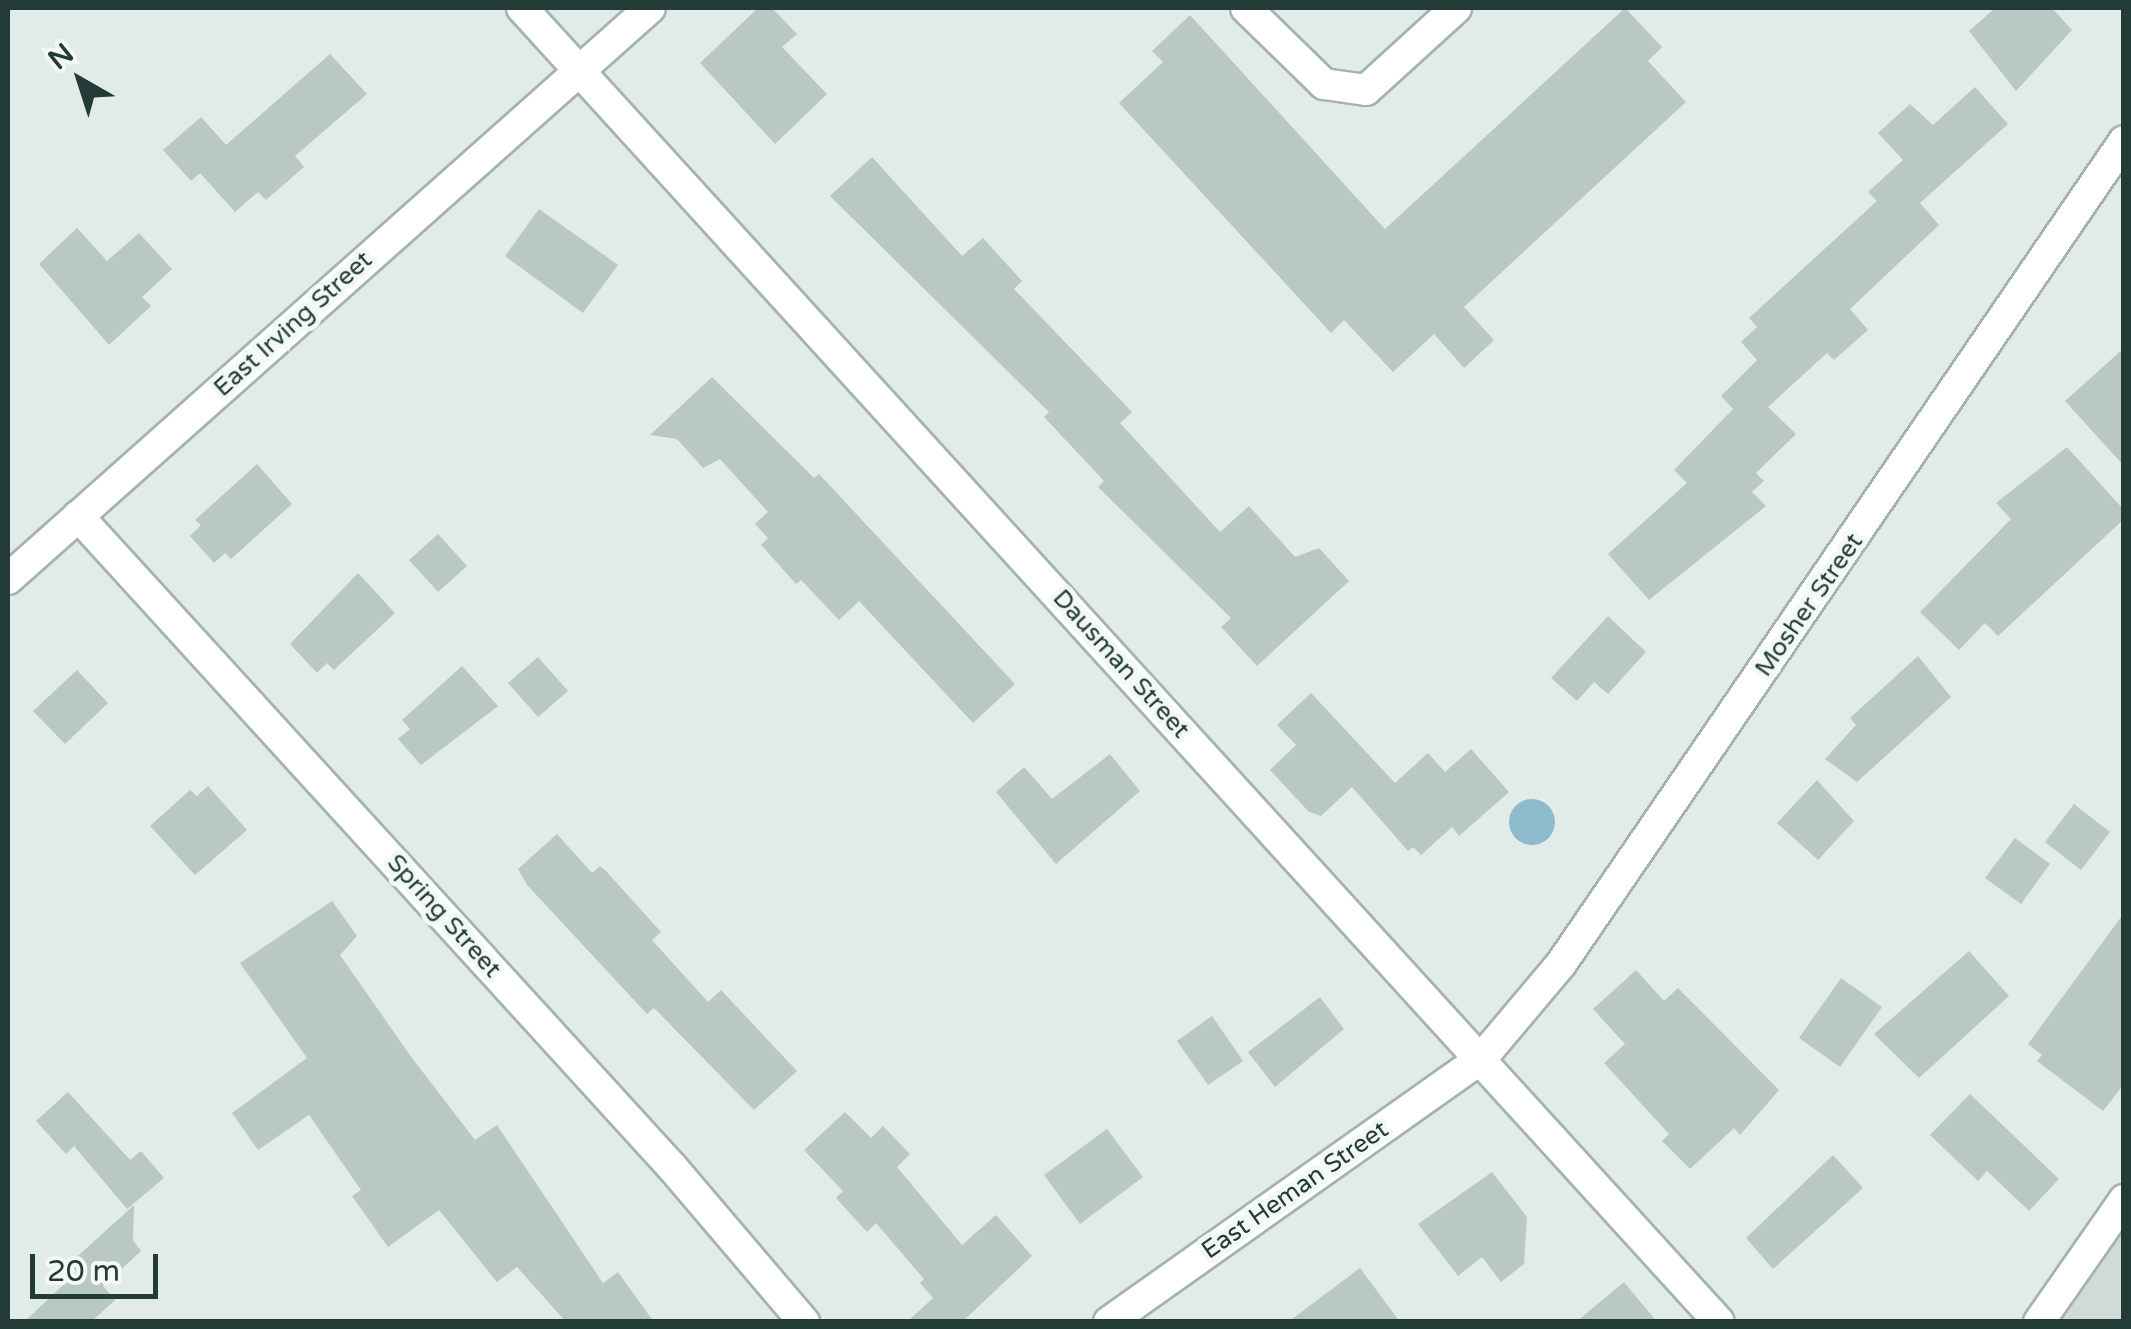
<!DOCTYPE html>
<html>
<head>
<meta charset="utf-8">
<style>
	body { margin:0 }
	#map { position:relative; width:2131px; height:1329px; overflow:hidden; background:#e1ebe8; font-family:"Varela Round",sans-serif }
	div>[style] { position:absolute }
	.built>* { inset:0; background:#d0dbd7 }
	.water>* { inset:0; background:#8dbacd }
	.round { border-radius:50% }
	.building>* { inset:0; background:#bac8c4 }
	.roads { filter:drop-shadow(2px 0 #a4b3af) drop-shadow(-2px 0 #a4b3af) drop-shadow(0 2px #a4b3af) drop-shadow(0 -2px #a4b3af) }
	.minor>* { height:30px; margin:-15px; padding:0 15px; transform-origin:15px; border-radius:15px; background:#fff }
	span { translate:-50% -50%; white-space:nowrap; text-align:center; line-height:1.15; -webkit-text-stroke:10px #f2f8f5; paint-order:stroke }
	.street-label { font-size:25px; color:#233b37 }
	.frame { position:absolute; inset:0; border:10px solid #233b37; pointer-events:none }
	.north { position:absolute; left:30px; top:30px; width:100px; height:100px; -webkit-text-stroke:8px #f2f8f5; paint-order:stroke; rotate:321deg; font-size:28px; font-weight:700; line-height:40px; text-align:center; color:#233b37 }
	.north::after { content:''; display:block; margin:auto; width:35px; height:45px; background:#233b37; clip-path:polygon(50% 0,100% 100%,50% 72%,0 100%) }
	.scale { position:absolute; left:30px; top:1254px; width:128px; height:45px; box-sizing:border-box; border:5px solid #233b37; border-top:0; padding-left:12px; font-size:30px; line-height:35px; white-space:nowrap; color:#233b37; -webkit-text-stroke:8px #f2f8f5; paint-order:stroke }
</style>
</head>
<body>
<div id="map">
	<div class="built">
		<div style="clip-path:polygon(2123px 1200px,2123px 1321px,2039px 1322px)"></div>
	</div>
	<div class="water">
		<div class="round" style="left:1509px;top:799px;width:46px;height:46px"></div>
	</div>
	<div class="building">
		<div style="clip-path:polygon(758px 8px,772px 8px,797px 34px,782px 47px,827px 94px,775px 144px,700px 63px)"></div>
		<div style="clip-path:polygon(1625px 8px,1662px 47px,1648px 61px,1686px 102px,1464px 307px,1494px 340px,1464px 368px,1434px 334px,1393px 372px,1344px 320px,1331px 333px,1119px 103px,1163px 62px,1152px 51px,1190px 15px,1385px 229px)"></div>
		<div style="clip-path:polygon(1995px 8px,2052px 8px,2072px 30px,2016px 91px,1969px 31px)"></div>
		<div style="clip-path:polygon(330px 54px,367px 94px,295px 156px,304px 167px,266px 200px,258px 192px,235px 212px,200px 173px,191px 181px,163px 150px,201px 117px,226px 145px)"></div>
		<div style="clip-path:polygon(1975px 87px,2008px 124px,1920px 203px,1939px 225px,1850px 309px,1868px 330px,1834px 360px,1827px 353px,1768px 407px,1796px 434px,1756px 473px,1764px 481px,1752px 492px,1766px 506px,1649px 600px,1608px 554px,1687px 483px,1674px 470px,1733px 409px,1721px 396px,1757px 360px,1741px 342px,1757px 327px,1749px 318px,1877px 201px,1868px 192px,1903px 160px,1878px 133px,1910px 104px,1933px 125px)"></div>
		<div style="clip-path:polygon(872px 157px,962px 256px,983px 238px,1022px 281px,1014px 289px,1132px 412px,1120px 423px,1220px 532px,1249px 506px,1295px 557px,1319px 548px,1349px 581px,1257px 666px,1221px 627px,1231px 618px,1098px 487px,1104px 481px,1044px 417px,1049px 412px,830px 196px)"></div>
		<div style="clip-path:polygon(539px 209px,618px 265px,583px 313px,505px 256px)"></div>
		<div style="clip-path:polygon(77px 228px,107px 261px,139px 233px,172px 269px,142px 297px,151px 306px,109px 345px,39px 264px)"></div>
		<div style="clip-path:polygon(2124px 348px,2124px 466px,2065px 401px)"></div>
		<div style="clip-path:polygon(712px 377px,814px 478px,819px 474px,1015px 684px,973px 723px,859px 601px,839px 620px,801px 580px,796px 584px,761px 545px,768px 538px,755px 524px,768px 512px,720px 459px,703px 468px,677px 439px,650px 435px)"></div>
		<div style="clip-path:polygon(2067px 447px,2124px 510px,2124px 519px,1998px 636px,1985px 623px,1959px 650px,1920px 612px,2011px 519px,1996px 503px)"></div>
		<div style="clip-path:polygon(257px 464px,292px 504px,231px 559px,225px 553px,214px 563px,190px 536px,201px 525px,195px 520px)"></div>
		<div style="clip-path:polygon(438px 534px,467px 566px,438px 592px,409px 560px)"></div>
		<div style="clip-path:polygon(358px 573px,395px 613px,334px 670px,327px 663px,317px 673px,290px 644px)"></div>
		<div style="clip-path:polygon(1608px 616px,1646px 652px,1608px 694px,1594px 682px,1577px 701px,1551px 678px)"></div>
		<div style="clip-path:polygon(1918px 656px,1951px 697px,1857px 782px,1825px 759px,1856px 725px,1850px 718px)"></div>
		<div style="clip-path:polygon(538px 657px,568px 691px,538px 717px,508px 683px)"></div>
		<div style="clip-path:polygon(462px 666px,498px 706px,421px 765px,398px 739px,410px 729px,402px 720px)"></div>
		<div style="clip-path:polygon(77px 670px,108px 703px,65px 744px,33px 711px)"></div>
		<div style="clip-path:polygon(1311px 693px,1395px 783px,1428px 753px,1445px 772px,1471px 749px,1509px 792px,1459px 836px,1452px 827px,1421px 855px,1413px 847px,1408px 851px,1352px 787px,1321px 816px,1309px 812px,1270px 770px,1296px 745px,1277px 725px)"></div>
		<div style="clip-path:polygon(1110px 754px,1140px 791px,1056px 864px,996px 792px,1024px 767px,1052px 799px)"></div>
		<div style="clip-path:polygon(1817px 780px,1854px 821px,1818px 860px,1777px 823px)"></div>
		<div style="clip-path:polygon(208px 786px,247px 830px,195px 875px,150px 826px,190px 790px,197px 796px)"></div>
		<div style="clip-path:polygon(2074px 804px,2110px 832px,2081px 870px,2045px 842px)"></div>
		<div style="clip-path:polygon(557px 834px,592px 873px,600px 866px,606px 871px,661px 932px,652px 940px,708px 1002px,721px 990px,797px 1071px,754px 1110px,654px 1008px,647px 1014px,528px 886px,518px 869px)"></div>
		<div style="clip-path:polygon(2015px 838px,2050px 864px,2021px 904px,1985px 878px)"></div>
		<div style="clip-path:polygon(332px 901px,357px 936px,340px 955px,412px 1058px,475px 1140px,497px 1125px,603px 1283px,618px 1272px,654px 1322px,566px 1322px,517px 1267px,497px 1282px,439px 1210px,388px 1247px,352px 1196px,361px 1190px,309px 1115px,258px 1150px,232px 1113px,307px 1058px,240px 963px)"></div>
		<div style="clip-path:polygon(2124px 913px,2124px 1084px,2103px 1111px,2037px 1061px,2042px 1055px,2028px 1044px)"></div>
		<div style="clip-path:polygon(1969px 951px,2009px 996px,1919px 1078px,1874px 1034px)"></div>
		<div style="clip-path:polygon(1636px 970px,1664px 1001px,1678px 988px,1779px 1090px,1740px 1135px,1734px 1128px,1690px 1169px,1662px 1141px,1669px 1134px,1604px 1063px,1625px 1044px,1593px 1009px)"></div>
		<div style="clip-path:polygon(1841px 978px,1882px 1007px,1840px 1067px,1799px 1038px)"></div>
		<div style="clip-path:polygon(1320px 997px,1344px 1029px,1275px 1087px,1248px 1052px)"></div>
		<div style="clip-path:polygon(1212px 1016px,1243px 1061px,1208px 1085px,1177px 1041px)"></div>
		<div style="clip-path:polygon(68px 1092px,130px 1160px,141px 1151px,164px 1178px,127px 1209px,74px 1146px,66px 1154px,36px 1121px)"></div>
		<div style="clip-path:polygon(1970px 1094px,2059px 1179px,2029px 1211px,1987px 1171px,1978px 1181px,1930px 1135px)"></div>
		<div style="clip-path:polygon(845px 1112px,871px 1138px,883px 1126px,910px 1154px,897px 1167px,962px 1245px,996px 1215px,1032px 1256px,962px 1322px,907px 1322px,933px 1298px,920px 1283px,924px 1279px,876px 1223px,867px 1232px,836px 1198px,843px 1191px,804px 1150px)"></div>
		<div style="clip-path:polygon(1107px 1129px,1143px 1177px,1080px 1224px,1044px 1175px)"></div>
		<div style="clip-path:polygon(1833px 1155px,1863px 1188px,1773px 1269px,1746px 1238px)"></div>
		<div style="clip-path:polygon(1492px 1172px,1527px 1217px,1524px 1264px,1501px 1282px,1482px 1257px,1458px 1276px,1418px 1224px)"></div>
		<div style="clip-path:polygon(134px 1205px,133px 1240px,141px 1251px,103px 1286px,115px 1300px,91px 1322px,24px 1322px,77px 1272px,69px 1264px)"></div>
		<div style="clip-path:polygon(1360px 1268px,1400px 1322px,1288px 1322px)"></div>
		<div style="clip-path:polygon(1624px 1282px,1657px 1322px,1576px 1322px)"></div>
	</div>
	<div class="roads">
		<div class="minor">
			<div style="left:522px;top:8px;width:1777px;rotate:47.67deg"></div>
			<div style="left:1246px;top:8px;width:109px;rotate:44.3deg"></div>
			<div style="left:1324px;top:84px;width:42px;rotate:8.1deg"></div>
			<div style="left:1366px;top:90px;width:122px;rotate:-42.3deg"></div>
			<div style="left:78px;top:516px;width:881px;rotate:47.62deg"></div>
			<div style="left:672px;top:1167px;width:204px;rotate:49.6deg"></div>
			<div style="left:8px;top:579px;width:859px;rotate:-41.65deg"></div>
			<div style="left:1109px;top:1322px;width:456px;rotate:-35.3deg"></div>
			<div style="left:1481px;top:1059px;width:124px;rotate:-49.9deg"></div>
			<div style="left:1561px;top:964px;width:997px;rotate:-55.62deg"></div>
			<div style="left:2039px;top:1322px;width:149px;rotate:-55.1deg"></div>
		</div>
	</div>
	<div class="street-label">
		<span style="left:293px;top:324px;rotate:-42deg">East Irving Street</span>
		<span style="left:1809px;top:605px;rotate:-55deg">Mosher Street</span>
		<span style="left:1121px;top:664px;rotate:48deg">Dausman Street</span>
		<span style="left:444px;top:916px;rotate:48deg">Spring Street</span>
		<span style="left:1295px;top:1190px;rotate:-35deg">East Heman Street</span>
	</div>
	<div class="frame"></div>
	<div class="north">N</div>
	<div class="scale">20 m</div>
</div>
</body>
</html>
